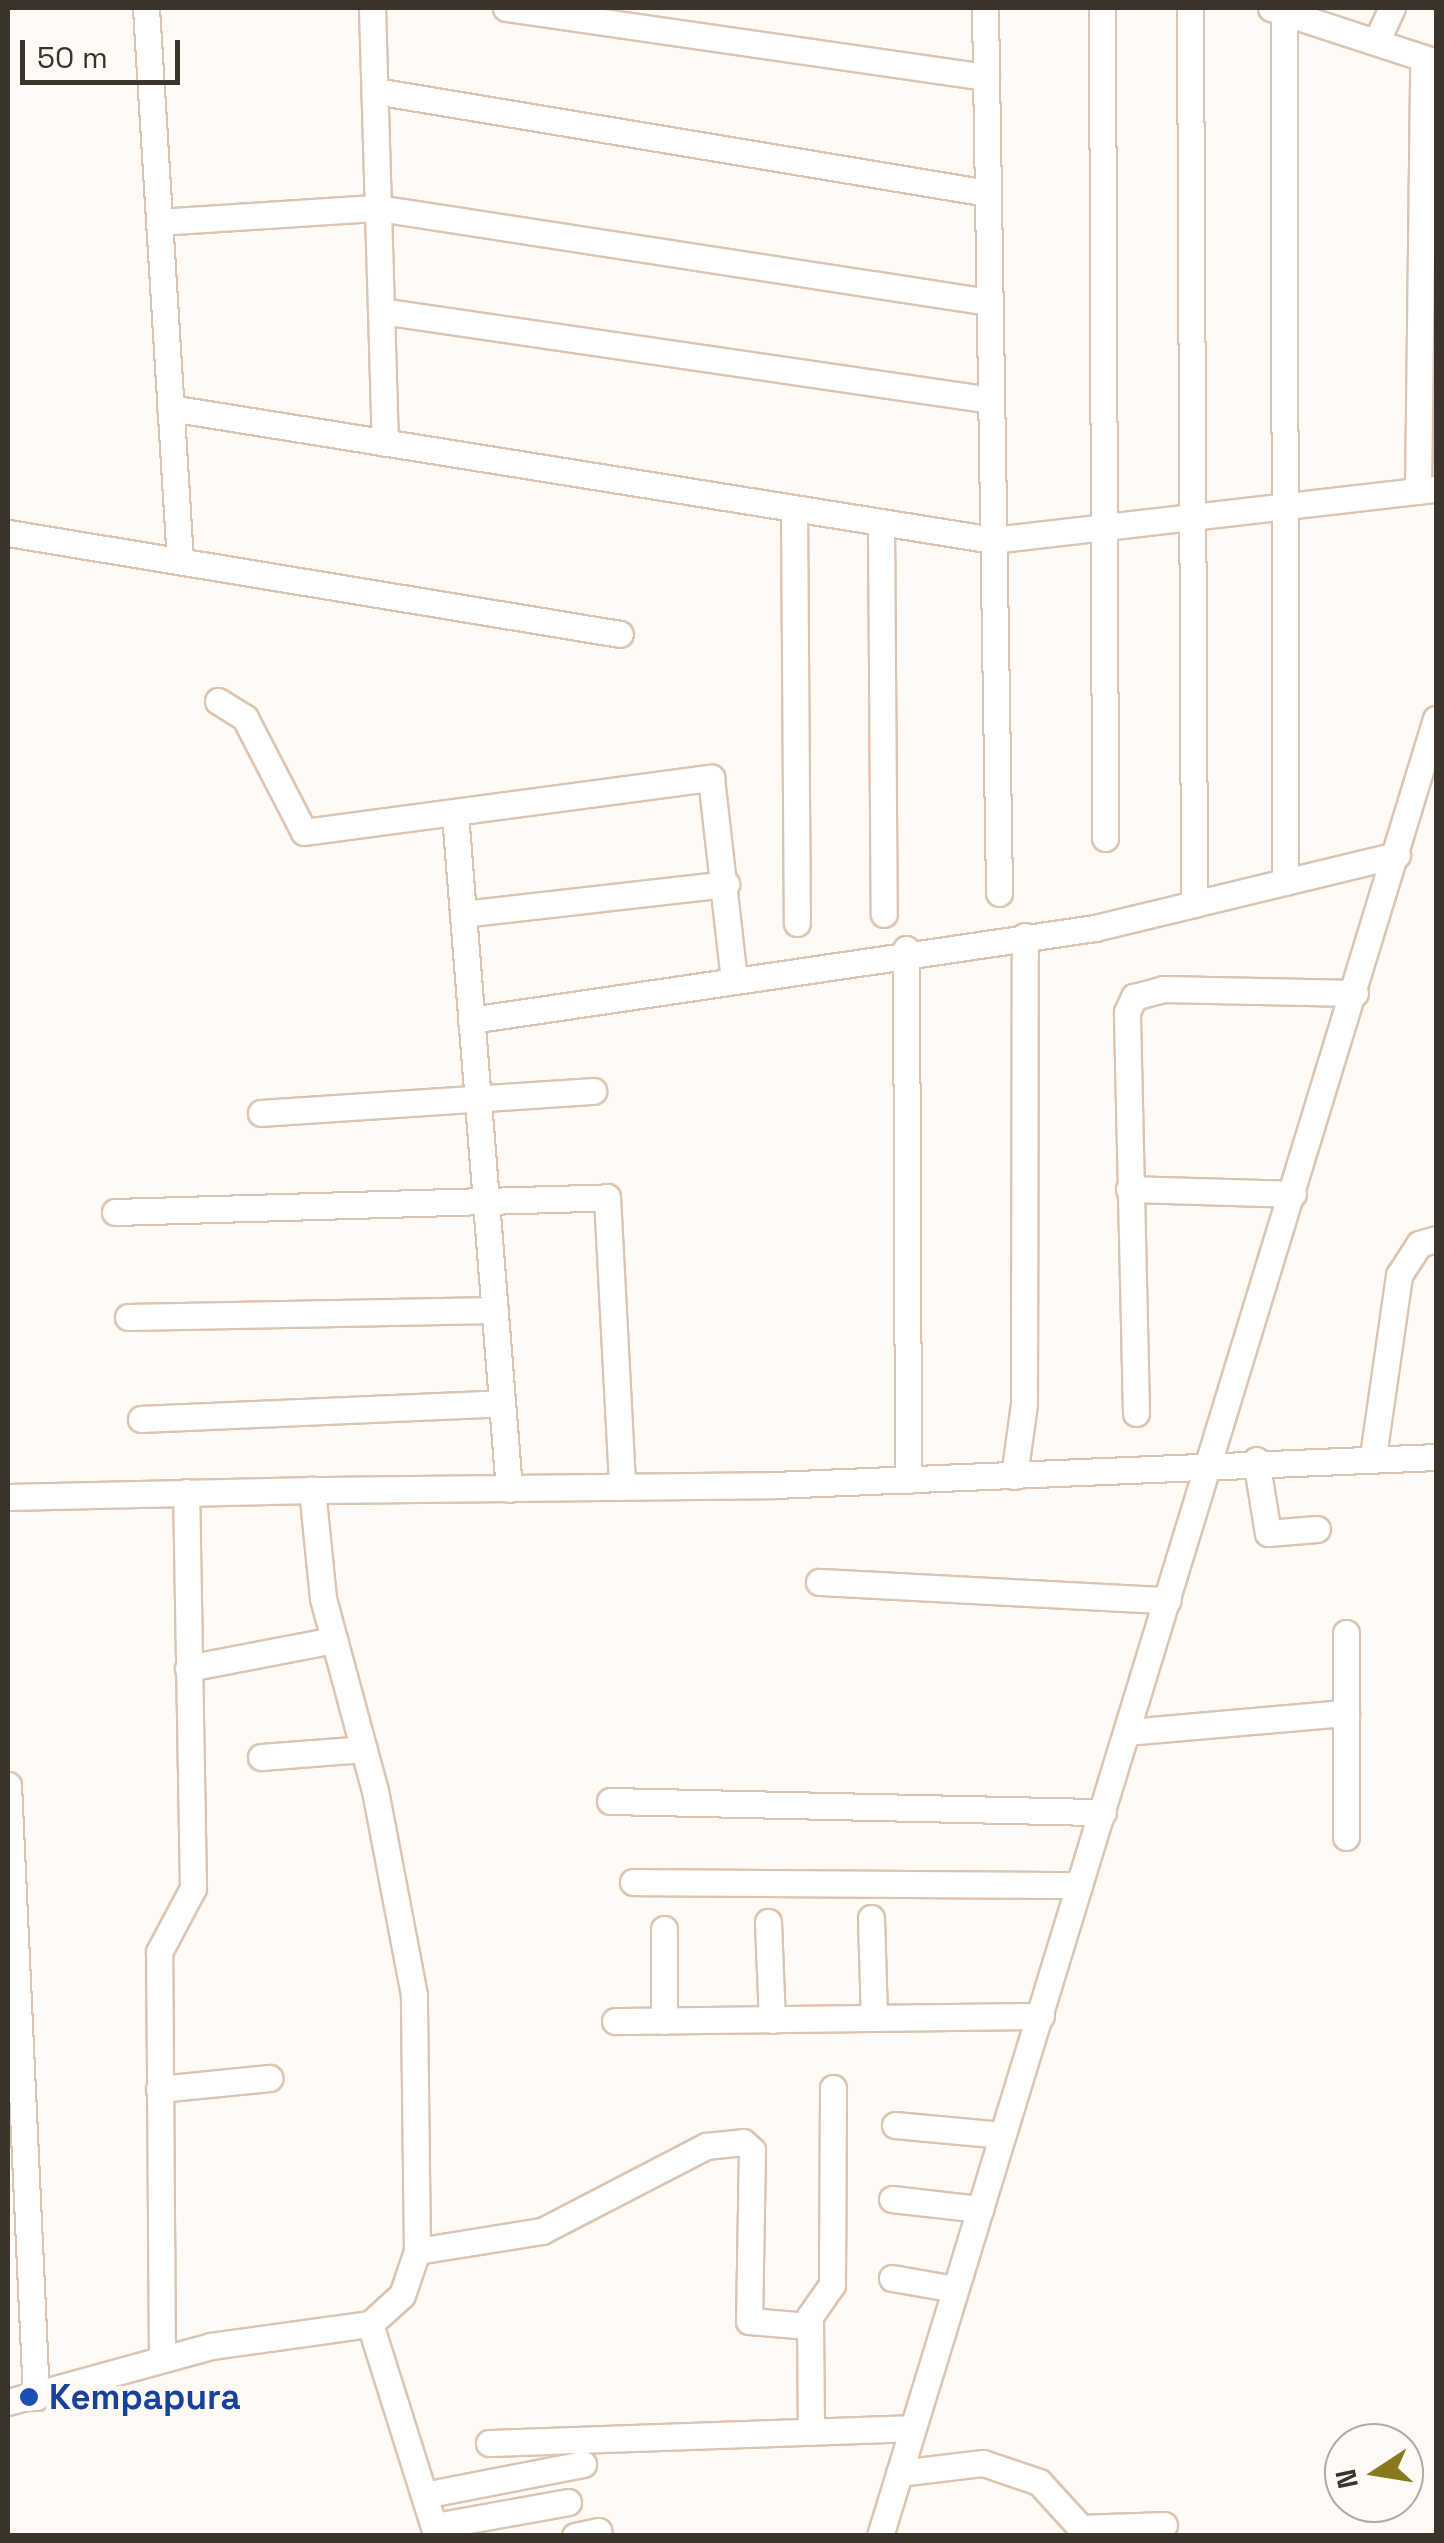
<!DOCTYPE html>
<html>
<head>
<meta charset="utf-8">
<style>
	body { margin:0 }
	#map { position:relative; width:1444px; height:2543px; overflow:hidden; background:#fffaf6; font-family:"Space Grotesk",sans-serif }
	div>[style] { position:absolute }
	.roads { filter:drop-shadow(2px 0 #dbc5b2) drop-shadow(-2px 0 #dbc5b2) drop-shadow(0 2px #dbc5b2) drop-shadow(0 -2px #dbc5b2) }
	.minor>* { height:25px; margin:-12.5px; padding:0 12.5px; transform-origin:12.5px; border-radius:12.5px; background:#fff }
	.dots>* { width:28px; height:28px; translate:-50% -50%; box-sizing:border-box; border:5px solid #fffaf6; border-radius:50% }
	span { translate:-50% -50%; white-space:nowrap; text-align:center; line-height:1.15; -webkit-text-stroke:10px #fffaf6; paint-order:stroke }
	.transit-label { font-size:35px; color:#164399; font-weight:700 }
	.left { translate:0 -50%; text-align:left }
	.frame { position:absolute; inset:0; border:10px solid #3c332b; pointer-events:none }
	.north { position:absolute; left:1324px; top:2423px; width:100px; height:100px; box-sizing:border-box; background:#fffaf6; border:2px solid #b1aaa5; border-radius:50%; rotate:258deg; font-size:28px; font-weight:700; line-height:40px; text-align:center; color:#3c332b }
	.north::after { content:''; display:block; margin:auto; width:35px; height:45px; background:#89781c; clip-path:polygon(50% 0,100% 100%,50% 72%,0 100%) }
	.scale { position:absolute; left:20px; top:40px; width:160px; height:45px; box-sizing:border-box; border:5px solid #3c332b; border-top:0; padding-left:12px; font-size:30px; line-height:35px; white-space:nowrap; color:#3c332b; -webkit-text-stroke:8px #fffaf6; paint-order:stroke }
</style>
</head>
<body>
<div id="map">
	<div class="roads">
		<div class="minor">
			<div style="left:146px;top:8px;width:553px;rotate:86.48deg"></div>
			<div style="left:372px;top:8px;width:435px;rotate:88.3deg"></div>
			<div style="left:506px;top:8px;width:485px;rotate:8.2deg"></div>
			<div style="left:985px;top:8px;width:885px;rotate:89.09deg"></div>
			<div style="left:1102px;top:8px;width:830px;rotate:89.79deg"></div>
			<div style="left:1190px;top:8px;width:896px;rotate:89.74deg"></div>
			<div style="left:1194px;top:904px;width:209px;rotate:-13.6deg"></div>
			<div style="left:1271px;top:8px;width:174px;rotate:18.1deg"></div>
			<div style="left:1284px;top:8px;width:874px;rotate:89.93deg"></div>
			<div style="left:1376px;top:42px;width:38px;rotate:-65deg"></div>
			<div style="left:375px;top:91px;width:621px;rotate:9.45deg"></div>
			<div style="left:159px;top:222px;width:219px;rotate:-3.7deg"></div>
			<div style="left:378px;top:208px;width:618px;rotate:8.75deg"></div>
			<div style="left:381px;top:311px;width:616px;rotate:8.3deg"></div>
			<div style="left:170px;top:408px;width:834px;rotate:9.11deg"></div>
			<div style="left:993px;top:540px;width:446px;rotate:-6.6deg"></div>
			<div style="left:1418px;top:491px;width:433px;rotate:-89.3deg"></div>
			<div style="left:794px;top:509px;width:414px;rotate:89.6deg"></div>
			<div style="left:881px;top:523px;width:391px;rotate:89.6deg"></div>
			<div style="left:8px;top:533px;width:620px;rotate:9.37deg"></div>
			<div style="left:218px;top:701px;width:32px;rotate:32deg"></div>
			<div style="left:245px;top:718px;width:128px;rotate:62.6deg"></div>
			<div style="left:304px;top:832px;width:411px;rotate:-7.6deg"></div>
			<div style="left:711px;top:778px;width:204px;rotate:83.5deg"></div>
			<div style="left:455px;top:814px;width:677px;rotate:85.43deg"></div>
			<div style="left:463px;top:914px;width:265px;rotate:-6.5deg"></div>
			<div style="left:906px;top:949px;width:531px;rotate:89.78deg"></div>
			<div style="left:471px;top:1020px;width:631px;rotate:-8.39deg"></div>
			<div style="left:1095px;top:928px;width:102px;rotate:-13.6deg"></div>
			<div style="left:261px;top:1113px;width:333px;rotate:-3.8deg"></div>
			<div style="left:1129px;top:1189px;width:164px;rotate:1.7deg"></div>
			<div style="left:115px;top:1212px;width:492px;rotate:-1.7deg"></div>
			<div style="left:607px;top:1197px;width:290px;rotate:87deg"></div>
			<div style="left:128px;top:1317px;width:367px;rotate:-1.1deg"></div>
			<div style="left:1136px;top:1413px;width:401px;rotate:-91.3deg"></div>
			<div style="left:1127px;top:1012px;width:17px;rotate:-65deg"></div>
			<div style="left:1134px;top:997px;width:30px;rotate:-15deg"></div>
			<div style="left:1163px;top:989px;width:192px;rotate:1.2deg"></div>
			<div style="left:141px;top:1419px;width:361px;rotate:-2.5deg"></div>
			<div style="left:1373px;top:1456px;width:183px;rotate:-81.8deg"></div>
			<div style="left:1399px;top:1275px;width:37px;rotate:-57deg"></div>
			<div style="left:1419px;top:1244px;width:18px;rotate:-16deg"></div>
			<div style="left:1256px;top:1460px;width:74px;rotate:80.7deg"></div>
			<div style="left:1268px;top:1533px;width:49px;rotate:-4.7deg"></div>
			<div style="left:1014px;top:1476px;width:73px;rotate:-82.1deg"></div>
			<div style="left:1024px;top:1404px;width:468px;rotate:-89.9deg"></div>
			<div style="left:8px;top:1497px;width:304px;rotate:-1.3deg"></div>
			<div style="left:819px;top:1582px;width:349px;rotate:3deg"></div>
			<div style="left:188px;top:1668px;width:149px;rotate:-10.9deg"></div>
			<div style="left:1127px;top:1732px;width:220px;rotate:-5deg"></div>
			<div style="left:261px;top:1757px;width:103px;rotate:-4.4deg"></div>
			<div style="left:8px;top:1785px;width:613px;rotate:87.38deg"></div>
			<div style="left:610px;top:1801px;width:493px;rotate:1.3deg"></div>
			<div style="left:1346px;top:1837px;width:204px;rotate:-90deg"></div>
			<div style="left:633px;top:1882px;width:446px;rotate:0.4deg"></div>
			<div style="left:871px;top:1918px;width:100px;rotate:88.3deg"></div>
			<div style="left:768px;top:1922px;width:98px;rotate:87.7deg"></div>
			<div style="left:615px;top:2021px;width:426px;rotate:-0.7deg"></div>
			<div style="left:664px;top:2021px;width:92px;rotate:-90deg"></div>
			<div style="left:159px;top:2089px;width:111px;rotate:-5.7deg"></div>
			<div style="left:895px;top:2125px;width:108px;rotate:5.3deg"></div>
			<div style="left:892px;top:2199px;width:89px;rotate:6.5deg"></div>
			<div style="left:417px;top:2251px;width:127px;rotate:-9.1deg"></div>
			<div style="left:542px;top:2231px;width:185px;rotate:-27.4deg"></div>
			<div style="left:706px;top:2146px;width:37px;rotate:-6deg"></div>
			<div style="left:743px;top:2142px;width:12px;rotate:42deg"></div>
			<div style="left:752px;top:2150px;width:171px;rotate:91deg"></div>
			<div style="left:749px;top:2321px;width:60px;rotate:4.8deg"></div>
			<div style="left:892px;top:2278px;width:64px;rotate:9.9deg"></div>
			<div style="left:370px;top:2324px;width:222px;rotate:72.5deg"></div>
			<div style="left:162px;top:2359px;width:407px;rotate:-90.4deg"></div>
			<div style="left:159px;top:1952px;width:72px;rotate:-62deg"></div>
			<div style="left:193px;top:1888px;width:396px;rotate:-91deg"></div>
			<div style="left:8px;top:2402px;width:211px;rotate:-15.4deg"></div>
			<div style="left:211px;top:2346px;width:161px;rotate:-7.9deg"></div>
			<div style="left:370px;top:2324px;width:43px;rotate:-42.2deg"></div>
			<div style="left:402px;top:2295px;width:46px;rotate:-71.2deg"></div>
			<div style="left:417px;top:2251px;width:256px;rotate:-90.7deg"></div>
			<div style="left:414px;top:1995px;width:208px;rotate:-100.8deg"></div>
			<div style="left:375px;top:1791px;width:200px;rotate:-105.1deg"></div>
			<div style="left:323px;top:1598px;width:109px;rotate:-95.8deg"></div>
			<div style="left:312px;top:1490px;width:462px;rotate:-0.6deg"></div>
			<div style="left:774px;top:1485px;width:663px;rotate:-2.42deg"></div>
			<div style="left:811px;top:2432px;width:116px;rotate:-90.5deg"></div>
			<div style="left:810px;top:2316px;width:38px;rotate:-55deg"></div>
			<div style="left:832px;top:2285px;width:197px;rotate:-89.7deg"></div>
			<div style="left:489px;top:2443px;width:422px;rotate:-2deg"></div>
			<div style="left:899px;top:2473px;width:85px;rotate:-6.8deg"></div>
			<div style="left:983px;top:2463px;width:59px;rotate:18.7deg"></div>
			<div style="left:1039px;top:2482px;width:62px;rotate:47.6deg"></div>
			<div style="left:1081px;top:2528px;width:83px;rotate:-2.1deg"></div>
			<div style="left:429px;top:2494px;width:157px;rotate:-11deg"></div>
			<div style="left:435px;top:2526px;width:135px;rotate:-10.2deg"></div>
			<div style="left:575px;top:2536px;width:24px;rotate:-12deg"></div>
			<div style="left:880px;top:2536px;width:1900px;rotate:-72.99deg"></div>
		</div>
	</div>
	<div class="dots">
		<div style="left:29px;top:2397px;background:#1a4fb4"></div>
	</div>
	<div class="transit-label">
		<span class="left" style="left:49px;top:2397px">Kempapura</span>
	</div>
	<div class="frame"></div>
	<div class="north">N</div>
	<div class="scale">50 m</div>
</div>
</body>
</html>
